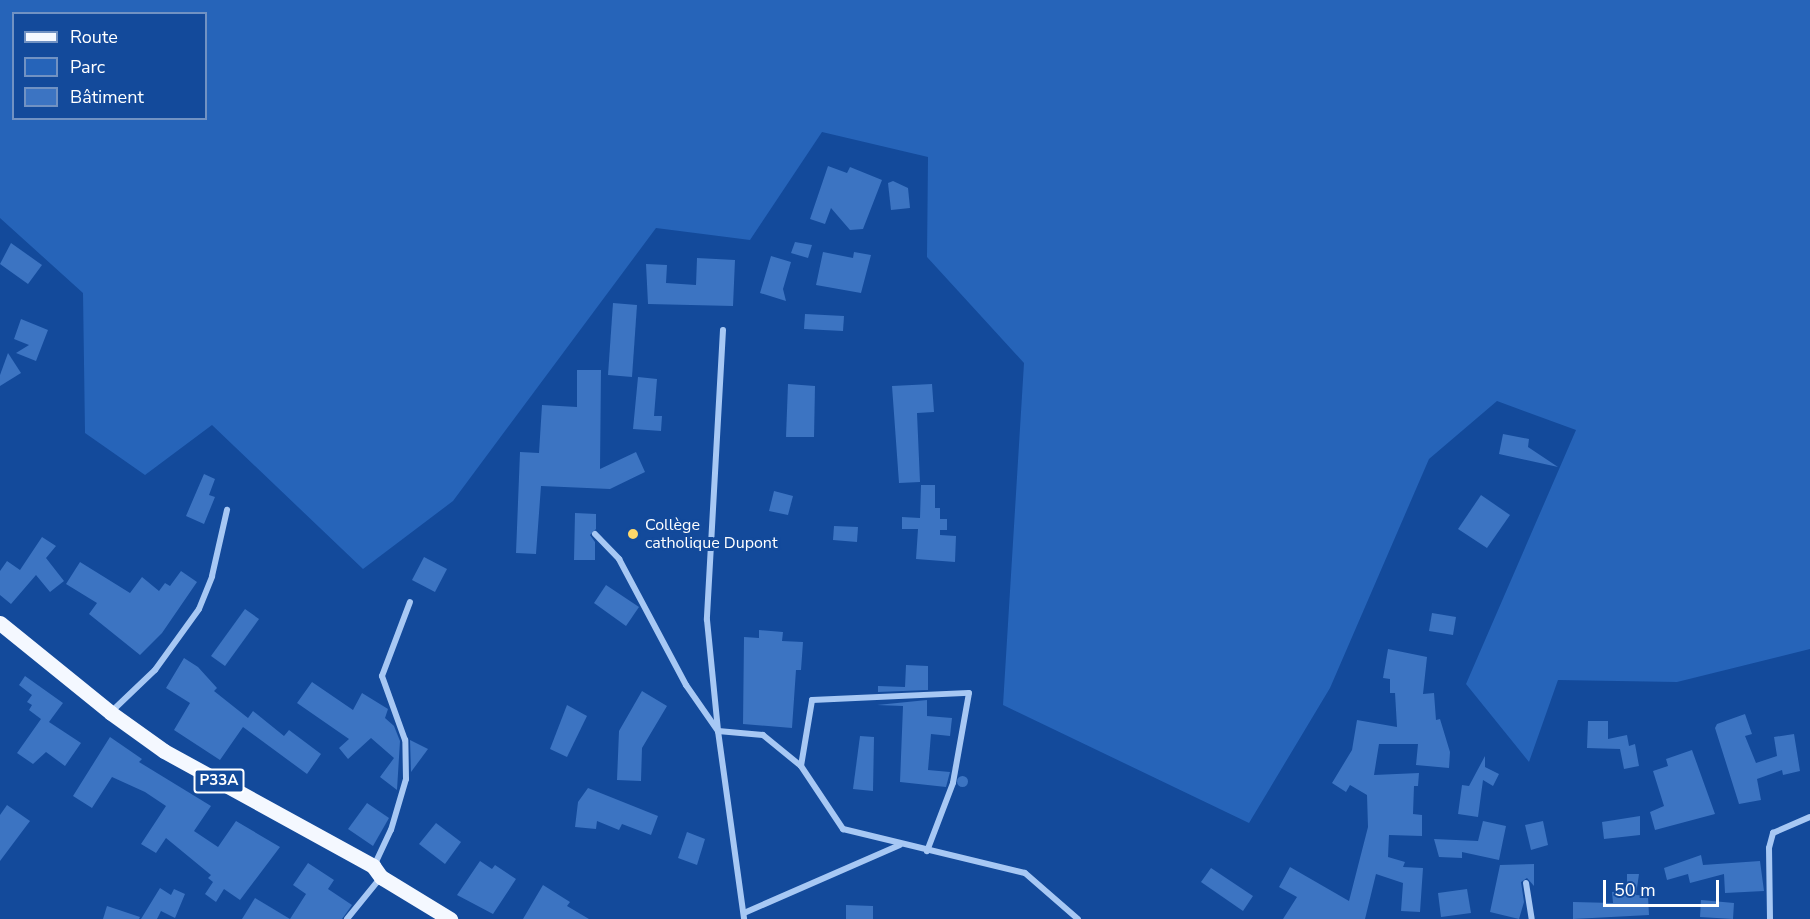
<!DOCTYPE html>
<html>
<head>
<meta charset="utf-8">
<style>
	body { margin:0 }
	#map { position:relative; width:1810px; height:919px; overflow:hidden; background:#134a9b; font-family:"Nunito Sans",sans-serif }
	div>[style] { position:absolute }
	.green>* { inset:0; background:#2664b9 }
	.building>* { inset:0; background:#3c74c2 }
	.round { border-radius:50% }
	.minor>* { height:6px; margin:-3px; padding:0 3px; transform-origin:3px; border-radius:3px; background:#a7c8f4 }
	.primary>* { height:15px; margin:-7.5px; padding:0 7.5px; transform-origin:7.5px; border-radius:7.5px; background:#f4f8ff }
	.dots>* { width:16px; height:16px; translate:-50% -50%; box-sizing:border-box; border:3px solid #134a9b; border-radius:50% }
	span { translate:-50% -50%; white-space:nowrap; text-align:center; line-height:1.15; -webkit-text-stroke:6px #134a9b; paint-order:stroke }
	.shield-label span { padding:2px 4px; background:#134a9b; border:2px solid; border-radius:4px; -webkit-text-stroke-width:0 }
	.shield-label { font-size:15px; color:#fff; font-weight:700 }
	.poi-label { font-size:16px; color:#fff }
	.left { translate:0 -50%; text-align:left }
	.legend { position:absolute; left:12px; top:12px; width:195px; height:108px; box-sizing:border-box; background:#134a9b; border:2px solid #7192c3; margin:0; padding:8px 10px; list-style:none; font-size:18px; color:#fff }
	.legend li { display:flex; align-items:center; gap:12px; height:30px }
	.legend b { width:30px; border:2px solid #7192c3 }
	.scale { position:absolute; left:1603px; top:880px; width:116px; height:27px; box-sizing:border-box; border:3px solid #fff; border-top:0; padding-left:8px; font-size:18px; line-height:21px; white-space:nowrap; color:#fff; -webkit-text-stroke:4px #134a9b; paint-order:stroke }
</style>
</head>
<body>
<div id="map">
	<div class="green">
		<div style="clip-path:polygon(evenodd,0 0,1810px 0,1810px 649px,1677px 682px,1558px 680px,1529px 762px,1466px 684px,1576px 430px,1497px 401px,1429px 459px,1330px 688px,1249px 823px,1003px 705px,1024px 363px,927px 257px,928px 157px,822px 132px,750px 240px,656px 228px,453px 501px,363px 569px,212px 425px,145px 475px,85px 433px,83px 293px,0 218px,0 0,14px 14px,206px 14px,206px 118px,14px 118px,14px 14px)"></div>
	</div>
	<div class="building">
		<div style="clip-path:polygon(828px 166px,847px 173px,850px 167px,882px 180px,863px 229px,850px 230px,831px 208px,825px 224px,810px 219px)"></div>
		<div style="clip-path:polygon(893px 181px,908px 188px,910px 208px,891px 210px,888px 183px)"></div>
		<div style="clip-path:polygon(795px 242px,812px 245px,808px 258px,791px 253px)"></div>
		<div style="clip-path:polygon(11px 243px,42px 265px,28px 284px,0 264px)"></div>
		<div style="clip-path:polygon(823px 252px,853px 258px,854px 252px,871px 255px,861px 293px,816px 285px)"></div>
		<div style="clip-path:polygon(771px 256px,791px 262px,783px 289px,786px 301px,760px 293px)"></div>
		<div style="clip-path:polygon(697px 258px,735px 260px,733px 306px,648px 304px,646px 264px,667px 265px,666px 283px,696px 285px)"></div>
		<div style="clip-path:polygon(613px 303px,637px 305px,632px 377px,608px 375px)"></div>
		<div style="clip-path:polygon(805px 314px,844px 316px,843px 331px,804px 329px)"></div>
		<div style="clip-path:polygon(21px 319px,48px 330px,36px 361px,16px 353px,29px 345px,14px 339px)"></div>
		<div style="clip-path:polygon(8px 353px,21px 373px,0 386px,0 375px)"></div>
		<div style="clip-path:polygon(577px 370px,601px 370px,600px 469px,636px 452px,645px 472px,610px 489px,541px 486px,536px 554px,516px 553px,520px 452px,539px 453px,542px 405px,577px 407px)"></div>
		<div style="clip-path:polygon(638px 377px,657px 379px,654px 416px,662px 416px,661px 431px,633px 429px)"></div>
		<div style="clip-path:polygon(788px 384px,815px 386px,814px 437px,786px 437px)"></div>
		<div style="clip-path:polygon(932px 384px,934px 412px,917px 413px,920px 482px,899px 483px,892px 386px)"></div>
		<div style="clip-path:polygon(1503px 434px,1529px 439px,1528px 447px,1558px 467px,1499px 454px)"></div>
		<div style="clip-path:polygon(204px 474px,215px 479px,209px 495px,215px 497px,204px 524px,186px 516px)"></div>
		<div style="clip-path:polygon(921px 485px,935px 485px,935px 508px,940px 508px,940px 519px,947px 519px,947px 530px,940px 530px,940px 535px,956px 536px,955px 562px,916px 559px,918px 529px,902px 529px,902px 517px,920px 518px)"></div>
		<div style="clip-path:polygon(774px 491px,793px 496px,788px 515px,769px 511px)"></div>
		<div style="clip-path:polygon(1481px 495px,1510px 515px,1487px 548px,1458px 529px)"></div>
		<div style="clip-path:polygon(575px 513px,596px 514px,596px 529px,590px 535px,595px 542px,595px 560px,574px 560px)"></div>
		<div style="clip-path:polygon(834px 526px,858px 527px,857px 542px,833px 540px)"></div>
		<div style="clip-path:polygon(42px 537px,56px 546px,46px 558px,64px 581px,50px 592px,36px 575px,11px 604px,0 595px,0 571px,7px 561px,20px 570px)"></div>
		<div style="clip-path:polygon(424px 557px,447px 569px,435px 592px,412px 580px)"></div>
		<div style="clip-path:polygon(80px 562px,130px 593px,142px 577px,159px 591px,165px 583px,170px 586px,181px 571px,197px 582px,162px 633px,140px 655px,89px 614px,97px 603px,66px 584px)"></div>
		<div style="clip-path:polygon(606px 585px,639px 607px,626px 626px,594px 603px)"></div>
		<div style="clip-path:polygon(245px 609px,259px 619px,225px 666px,211px 656px)"></div>
		<div style="clip-path:polygon(1432px 613px,1456px 617px,1453px 635px,1429px 631px)"></div>
		<div style="clip-path:polygon(759px 630px,783px 632px,782px 641px,803px 642px,801px 670px,796px 670px,792px 728px,743px 724px,744px 637px,759px 638px)"></div>
		<div style="clip-path:polygon(1388px 649px,1427px 657px,1423px 694px,1434px 693px,1436px 720px,1440px 719px,1450px 752px,1449px 768px,1416px 765px,1418px 744px,1379px 744px,1374px 775px,1419px 773px,1418px 786px,1414px 786px,1413px 814px,1422px 815px,1422px 836px,1389px 835px,1388px 857px,1405px 862px,1403px 867px,1423px 868px,1420px 912px,1401px 911px,1403px 883px,1376px 874px,1365px 919px,1283px 919px,1297px 897px,1279px 887px,1290px 867px,1349px 901px,1368px 827px,1367px 795px,1350px 785px,1346px 792px,1332px 783px,1352px 750px,1357px 720px,1397px 727px,1395px 693px,1390px 693px,1390px 679px,1383px 678px)"></div>
		<div style="clip-path:polygon(184px 658px,198px 667px,217px 688px,214px 691px,248px 718px,253px 711px,284px 736px,289px 730px,321px 754px,307px 774px,243px 727px,220px 760px,174px 730px,190px 703px,166px 688px)"></div>
		<div style="clip-path:polygon(906px 665px,928px 666px,928px 690px,878px 692px,878px 686px,905px 687px)"></div>
		<div style="clip-path:polygon(25px 676px,63px 703px,49px 722px,81px 743px,65px 766px,46px 752px,33px 764px,17px 753px,41px 719px,29px 710px,32px 705px,27px 702px,32px 695px,19px 685px)"></div>
		<div style="clip-path:polygon(312px 682px,353px 710px,362px 693px,388px 709px,385px 718px,394px 726px,400px 741px,397px 790px,380px 777px,394px 758px,371px 738px,348px 759px,339px 748px,349px 739px,297px 703px)"></div>
		<div style="clip-path:polygon(642px 691px,667px 706px,642px 748px,641px 781px,617px 780px,619px 731px)"></div>
		<div style="clip-path:polygon(927px 700px,927px 716px,952px 718px,950px 736px,931px 734px,928px 770px,950px 772px,946px 787px,900px 782px,903px 706px,877px 705px)"></div>
		<div style="clip-path:polygon(567px 705px,587px 716px,567px 757px,550px 749px)"></div>
		<div style="clip-path:polygon(1745px 714px,1752px 734px,1745px 736px,1756px 763px,1777px 756px,1774px 737px,1794px 734px,1800px 771px,1783px 775px,1782px 770px,1757px 779px,1761px 800px,1739px 804px,1715px 728px,1717px 724px)"></div>
		<div style="clip-path:polygon(1588px 721px,1608px 721px,1608px 739px,1627px 735px,1629px 746px,1635px 744px,1639px 766px,1624px 769px,1620px 749px,1587px 748px)"></div>
		<div style="clip-path:polygon(860px 736px,874px 737px,873px 791px,853px 789px)"></div>
		<div style="clip-path:polygon(110px 737px,142px 759px,139px 762px,211px 806px,194px 831px,218px 847px,236px 821px,280px 847px,240px 900px,224px 889px,216px 902px,205px 894px,213px 882px,208px 878px,211px 875px,166px 838px,156px 853px,141px 844px,166px 806px,145px 792px,112px 777px,92px 808px,73px 796px)"></div>
		<div style="clip-path:polygon(410px 740px,428px 749px,411px 772px)"></div>
		<div style="clip-path:polygon(1692px 750px,1715px 814px,1655px 830px,1650px 812px,1664px 806px,1653px 771px,1668px 766px,1666px 759px)"></div>
		<div style="clip-path:polygon(1485px 756px,1485px 767px,1499px 774px,1493px 786px,1483px 780px,1478px 817px,1458px 814px,1462px 785px,1469px 786px)"></div>
		<div class="round" style="left:956.5px;top:775.5px;width:11px;height:11px"></div>
		<div style="clip-path:polygon(588px 788px,658px 816px,651px 835px,622px 824px,619px 830px,597px 821px,596px 829px,575px 827px,578px 802px)"></div>
		<div style="clip-path:polygon(367px 803px,389px 818px,373px 846px,348px 829px)"></div>
		<div style="clip-path:polygon(7px 805px,30px 821px,0 861px,0 815px)"></div>
		<div style="clip-path:polygon(1640px 816px,1640px 835px,1604px 839px,1602px 822px)"></div>
		<div style="clip-path:polygon(1483px 821px,1506px 826px,1499px 860px,1462px 852px,1462px 858px,1439px 857px,1434px 839px,1478px 841px)"></div>
		<div style="clip-path:polygon(1543px 821px,1548px 845px,1531px 850px,1525px 825px)"></div>
		<div style="clip-path:polygon(436px 823px,461px 842px,445px 864px,419px 844px)"></div>
		<div style="clip-path:polygon(687px 832px,705px 839px,697px 865px,678px 858px)"></div>
		<div style="clip-path:polygon(1701px 855px,1703px 865px,1760px 861px,1764px 891px,1725px 893px,1724px 874px,1690px 883px,1688px 874px,1667px 880px,1664px 868px)"></div>
		<div style="clip-path:polygon(480px 861px,492px 869px,495px 865px,516px 879px,493px 914px,457px 895px)"></div>
		<div style="clip-path:polygon(308px 863px,334px 880px,328px 889px,352px 905px,342px 919px,290px 919px,306px 894px,293px 885px)"></div>
		<div style="clip-path:polygon(1534px 864px,1534px 886px,1527px 878px,1521px 882px,1524px 902px,1519px 919px,1490px 912px,1500px 865px)"></div>
		<div style="clip-path:polygon(1211px 868px,1253px 896px,1243px 911px,1201px 882px)"></div>
		<div style="clip-path:polygon(1627px 874px,1639px 874px,1636px 895px,1648px 896px,1649px 915px,1573px 919px,1573px 902px,1613px 903px,1612px 892px,1627px 891px)"></div>
		<div style="clip-path:polygon(543px 885px,570px 902px,567px 906px,589px 919px,523px 919px)"></div>
		<div style="clip-path:polygon(160px 888px,171px 895px,174px 889px,185px 894px,175px 918px,161px 911px,157px 919px,141px 919px)"></div>
		<div style="clip-path:polygon(1467px 889px,1471px 913px,1441px 917px,1438px 893px)"></div>
		<div style="clip-path:polygon(255px 898px,290px 919px,242px 919px)"></div>
		<div style="clip-path:polygon(1701px 900px,1734px 903px,1733px 919px,1700px 917px)"></div>
		<div style="clip-path:polygon(846px 905px,873px 906px,873px 919px,846px 919px)"></div>
		<div style="clip-path:polygon(107px 906px,140px 917px,139px 919px,103px 919px)"></div>
	</div>
	<div class="minor">
		<div style="left:723px;top:330px;width:290px;rotate:93.2deg"></div>
		<div style="left:707px;top:620px;width:112px;rotate:84.3deg"></div>
		<div style="left:718px;top:731px;width:190px;rotate:82.1deg"></div>
		<div style="left:595px;top:534px;width:35px;rotate:46deg"></div>
		<div style="left:619px;top:559px;width:143px;rotate:62deg"></div>
		<div style="left:686px;top:685px;width:56px;rotate:55.2deg"></div>
		<div style="left:718px;top:731px;width:45px;rotate:5.1deg"></div>
		<div style="left:763px;top:735px;width:49px;rotate:39.2deg"></div>
		<div style="left:801px;top:766px;width:76px;rotate:56.3deg"></div>
		<div style="left:843px;top:829px;width:187px;rotate:13.6deg"></div>
		<div style="left:1025px;top:873px;width:70px;rotate:41deg"></div>
		<div style="left:111px;top:712px;width:61px;rotate:-43.7deg"></div>
		<div style="left:155px;top:670px;width:75px;rotate:-54.2deg"></div>
		<div style="left:199px;top:609px;width:35px;rotate:-68deg"></div>
		<div style="left:212px;top:576px;width:68px;rotate:-77.2deg"></div>
		<div style="left:801px;top:766px;width:67px;rotate:-80.5deg"></div>
		<div style="left:812px;top:700px;width:157px;rotate:-2.6deg"></div>
		<div style="left:969px;top:693px;width:91px;rotate:100.1deg"></div>
		<div style="left:953px;top:783px;width:73px;rotate:110.9deg"></div>
		<div style="left:374px;top:866px;width:40px;rotate:-65deg"></div>
		<div style="left:391px;top:830px;width:53px;rotate:-73.6deg"></div>
		<div style="left:406px;top:779px;width:39px;rotate:-91deg"></div>
		<div style="left:405px;top:740px;width:68px;rotate:-109.8deg"></div>
		<div style="left:382px;top:676px;width:79px;rotate:-69.3deg"></div>
		<div style="left:1526px;top:883px;width:36px;rotate:81deg"></div>
		<div style="left:744px;top:913px;width:170px;rotate:-23.6deg"></div>
		<div style="left:347px;top:919px;width:54px;rotate:-51deg"></div>
		<div style="left:1770px;top:919px;width:71px;rotate:-90.8deg"></div>
		<div style="left:1769px;top:848px;width:16px;rotate:-75deg"></div>
		<div style="left:1773px;top:833px;width:40px;rotate:-23.4deg"></div>
	</div>
	<div class="primary">
		<div style="left:0;top:623px;width:143px;rotate:39deg"></div>
		<div style="left:111px;top:713px;width:65px;rotate:35.6deg"></div>
		<div style="left:164px;top:751px;width:239px;rotate:28.8deg"></div>
		<div style="left:373px;top:866px;width:14px;rotate:54deg"></div>
		<div style="left:381px;top:877px;width:81px;rotate:31.3deg"></div>
	</div>
	<div class="dots">
		<div style="left:633px;top:534px;background:#ffd86a"></div>
	</div>
	<div class="shield-label">
		<span style="left:219px;top:781px">P33A</span>
	</div>
	<div class="poi-label">
		<span class="left" style="left:645px;top:534px">Collège<br>catholique Dupont</span>
	</div>
	<ul class="legend">
	<li><b style="height:8px;background:#f4f8ff"></b>Route</li>
	<li><b style="height:16px;background:#2664b9"></b>Parc</li>
	<li><b style="height:16px;background:#3c74c2"></b>Bâtiment</li>
	</ul>
	<div class="scale">50 m</div>
</div>
</body>
</html>
